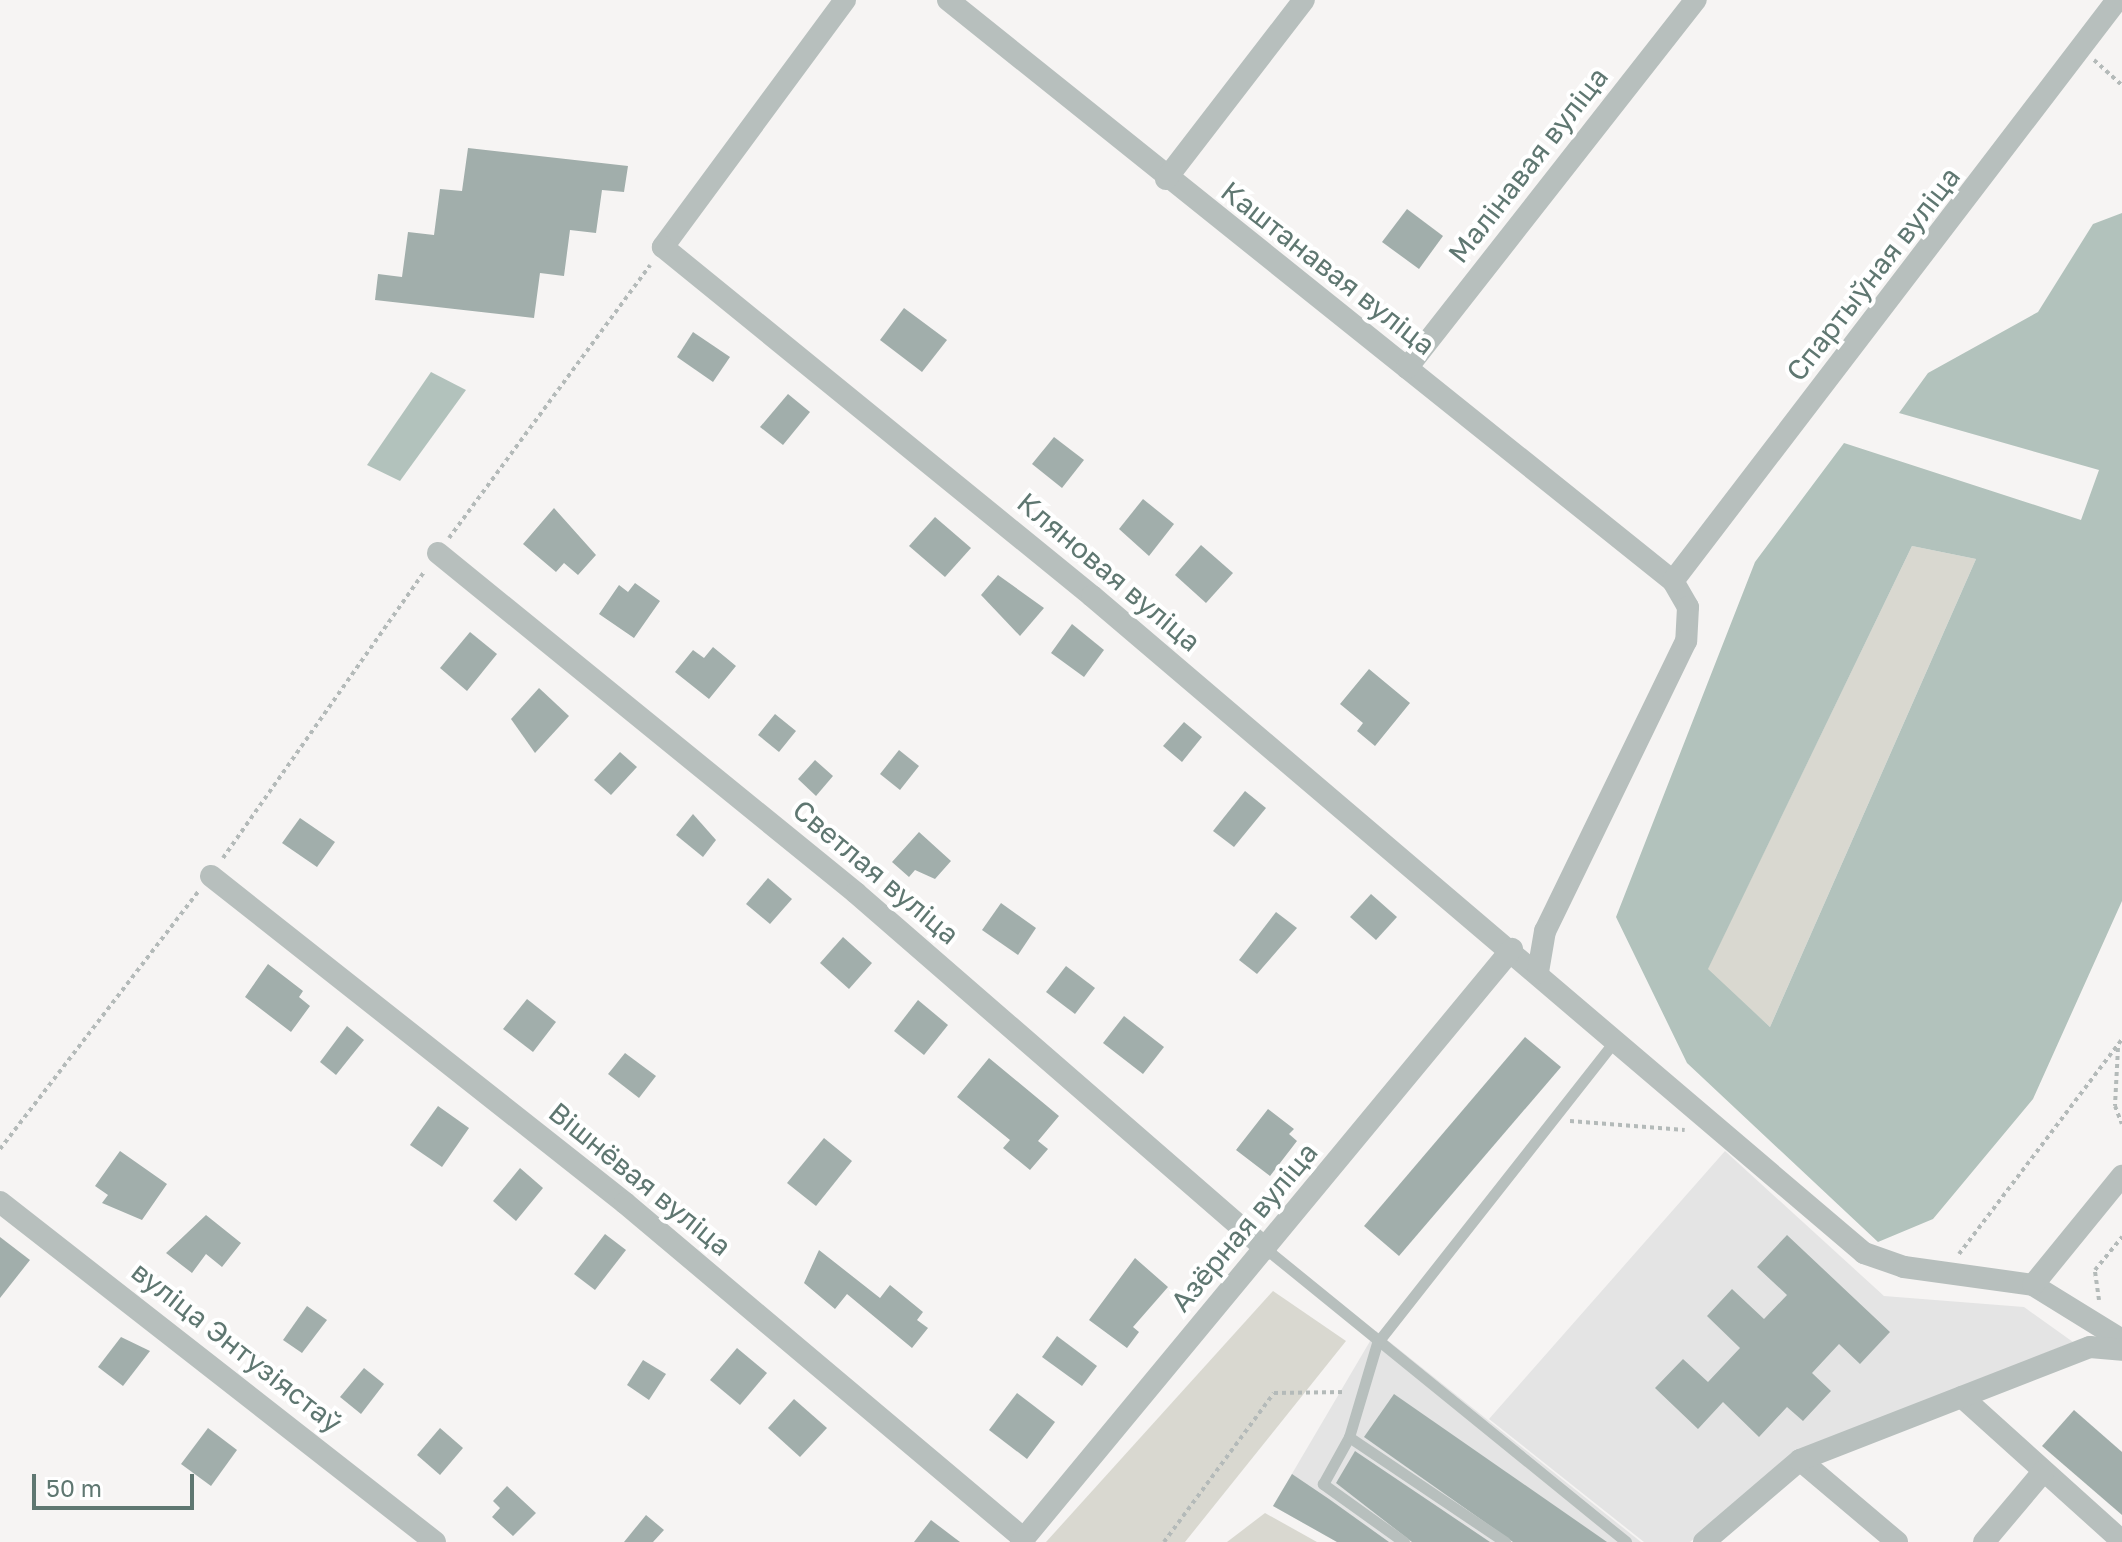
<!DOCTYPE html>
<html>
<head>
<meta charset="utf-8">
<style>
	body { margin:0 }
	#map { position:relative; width:2122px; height:1542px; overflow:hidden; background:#f6f4f3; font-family:"Golos Text",sans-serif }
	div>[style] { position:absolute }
	.built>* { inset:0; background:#e4e4e4 }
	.green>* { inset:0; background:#d9d8d0 }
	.water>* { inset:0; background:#b2c2bc }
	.building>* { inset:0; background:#a1aeab }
	.path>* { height:4px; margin-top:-2px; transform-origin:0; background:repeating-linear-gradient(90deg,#b4bab9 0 4px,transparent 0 8px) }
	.lane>* { height:11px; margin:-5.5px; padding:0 5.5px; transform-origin:5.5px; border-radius:5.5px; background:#b7bfbd }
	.street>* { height:22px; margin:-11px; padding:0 11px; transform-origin:11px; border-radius:11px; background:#b7bfbd }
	span { translate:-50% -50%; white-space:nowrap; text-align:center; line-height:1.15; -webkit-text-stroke:8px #fff; paint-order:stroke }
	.street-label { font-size:28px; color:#5f7771 }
	.scale { position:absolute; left:32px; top:1474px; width:162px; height:36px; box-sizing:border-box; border:4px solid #5f7771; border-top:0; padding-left:10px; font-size:24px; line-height:28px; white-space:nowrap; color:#5f7771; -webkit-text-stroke:6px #fff; paint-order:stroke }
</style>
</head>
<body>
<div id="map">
	<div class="built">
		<div style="clip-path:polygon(1725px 1151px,1884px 1296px,2024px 1307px,2073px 1342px,1791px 1456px,1690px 1542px,1644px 1542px,1489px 1419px)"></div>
		<div style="clip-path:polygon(1376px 1331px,1641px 1542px,1337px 1542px,1273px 1506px)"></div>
	</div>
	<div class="green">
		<div style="clip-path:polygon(1912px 546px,1976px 559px,1770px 1027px,1707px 970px)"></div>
		<div style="clip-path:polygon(1273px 1291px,1346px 1341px,1185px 1542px,1046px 1542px)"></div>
		<div style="clip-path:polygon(1265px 1513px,1317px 1542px,1227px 1542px)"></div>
	</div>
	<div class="water">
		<div style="clip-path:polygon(evenodd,2122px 213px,2122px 901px,2033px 1099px,1933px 1219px,1878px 1242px,1687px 1063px,1616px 917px,1755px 562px,1844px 443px,2081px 520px,2099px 470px,1899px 413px,1928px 373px,2038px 312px,2093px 224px,2122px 213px,1912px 546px,1976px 559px,1770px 1027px,1708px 969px,1912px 546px)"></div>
		<div style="clip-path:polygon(431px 372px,466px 390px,400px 481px,367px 465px)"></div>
	</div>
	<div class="building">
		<div style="clip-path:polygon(468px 148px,628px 166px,624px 192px,602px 190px,596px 233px,570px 230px,564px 276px,540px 273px,534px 318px,375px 300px,378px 274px,402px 277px,408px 232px,434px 235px,440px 189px,462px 191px)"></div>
		<div style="clip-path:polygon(1407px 209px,1443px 236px,1419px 269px,1382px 242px)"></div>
		<div style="clip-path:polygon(904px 308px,947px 340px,922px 372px,880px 340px)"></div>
		<div style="clip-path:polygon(693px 332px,730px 357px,713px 382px,677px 357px)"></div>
		<div style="clip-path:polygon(788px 394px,810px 412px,783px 445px,760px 427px)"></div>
		<div style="clip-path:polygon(1054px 437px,1084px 460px,1062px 488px,1032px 464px)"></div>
		<div style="clip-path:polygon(1143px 499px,1174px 524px,1149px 556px,1119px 529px)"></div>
		<div style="clip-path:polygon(554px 508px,596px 555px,578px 575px,564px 563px,556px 572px,523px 544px)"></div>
		<div style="clip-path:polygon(935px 517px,971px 548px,945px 577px,909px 546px)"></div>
		<div style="clip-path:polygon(1201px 545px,1233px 573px,1206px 603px,1175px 575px)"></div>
		<div style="clip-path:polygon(998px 575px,1044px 608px,1020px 636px,981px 595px)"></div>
		<div style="clip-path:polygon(635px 583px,660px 601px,634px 638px,599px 614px,619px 585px,628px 592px)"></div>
		<div style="clip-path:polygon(1072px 624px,1104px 650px,1084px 677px,1051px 653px)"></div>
		<div style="clip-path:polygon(470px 632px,497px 654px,467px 691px,440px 668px)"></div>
		<div style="clip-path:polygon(713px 647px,736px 666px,709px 699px,675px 672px,693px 650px,704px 658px)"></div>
		<div style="clip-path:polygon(1369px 669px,1410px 703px,1375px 746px,1357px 731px,1363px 723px,1340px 704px)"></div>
		<div style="clip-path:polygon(539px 688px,569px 716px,535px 753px,511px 719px)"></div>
		<div style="clip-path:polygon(775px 714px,796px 731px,779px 752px,758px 735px)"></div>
		<div style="clip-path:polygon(1184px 722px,1202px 737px,1182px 762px,1163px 746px)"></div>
		<div style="clip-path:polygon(899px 750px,919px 766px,900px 790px,880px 774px)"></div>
		<div style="clip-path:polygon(620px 752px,637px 767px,611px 795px,594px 780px)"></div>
		<div style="clip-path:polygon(815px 760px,833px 776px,816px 796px,798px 779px)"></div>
		<div style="clip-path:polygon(1245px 791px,1266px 808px,1234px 847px,1213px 831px)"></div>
		<div style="clip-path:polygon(693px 814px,716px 840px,703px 857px,676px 835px)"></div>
		<div style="clip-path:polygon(300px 818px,335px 842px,317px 867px,282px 843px)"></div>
		<div style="clip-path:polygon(919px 832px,951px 861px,935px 879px,915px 870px,909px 877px,892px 862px)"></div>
		<div style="clip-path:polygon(768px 878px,792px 899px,770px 924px,746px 904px)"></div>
		<div style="clip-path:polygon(1371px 894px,1397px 917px,1376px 940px,1350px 917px)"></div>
		<div style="clip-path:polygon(1001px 903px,1036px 928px,1018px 955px,982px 930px)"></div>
		<div style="clip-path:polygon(1276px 912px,1297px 928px,1257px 974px,1239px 960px)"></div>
		<div style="clip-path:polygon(843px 937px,872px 963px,849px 989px,820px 963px)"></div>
		<div style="clip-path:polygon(268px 964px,303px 991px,299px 997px,310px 1006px,291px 1032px,245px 997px)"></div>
		<div style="clip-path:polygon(1066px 966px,1095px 988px,1075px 1014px,1046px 992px)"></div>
		<div style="clip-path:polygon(527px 999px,556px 1022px,533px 1052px,503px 1029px)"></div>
		<div style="clip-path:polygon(918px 1000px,948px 1025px,924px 1055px,894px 1031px)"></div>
		<div style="clip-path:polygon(1124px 1016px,1164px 1047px,1143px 1074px,1103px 1043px)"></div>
		<div style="clip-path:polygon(347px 1026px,364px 1040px,336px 1075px,320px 1062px)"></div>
		<div style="clip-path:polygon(1525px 1037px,1561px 1067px,1399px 1256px,1364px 1226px)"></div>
		<div style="clip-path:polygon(625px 1053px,656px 1076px,639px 1098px,608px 1074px)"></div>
		<div style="clip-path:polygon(989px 1058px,1059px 1116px,1038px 1141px,1048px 1149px,1030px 1170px,1003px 1148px,1010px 1140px,957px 1097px)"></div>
		<div style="clip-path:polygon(438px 1106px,469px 1128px,442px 1167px,410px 1145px)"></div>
		<div style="clip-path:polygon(1268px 1109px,1294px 1129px,1289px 1134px,1297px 1141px,1270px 1176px,1236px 1150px)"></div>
		<div style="clip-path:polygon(824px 1138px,852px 1161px,816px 1206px,787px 1183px)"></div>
		<div style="clip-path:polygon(120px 1151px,167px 1184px,142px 1220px,102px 1203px,108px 1195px,95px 1186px)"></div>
		<div style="clip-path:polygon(520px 1168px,543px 1188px,516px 1221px,493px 1201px)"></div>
		<div style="clip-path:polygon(206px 1215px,241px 1243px,222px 1267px,206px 1254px,192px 1273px,166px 1253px)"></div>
		<div style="clip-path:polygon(605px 1234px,626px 1250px,595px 1290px,574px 1274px)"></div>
		<div style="clip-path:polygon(1787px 1235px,1890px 1332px,1860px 1364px,1839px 1344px,1812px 1373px,1831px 1391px,1803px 1421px,1787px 1407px,1759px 1437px,1723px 1402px,1698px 1429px,1655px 1388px,1683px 1359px,1708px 1382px,1740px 1348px,1707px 1316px,1732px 1289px,1764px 1319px,1787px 1295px,1757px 1267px)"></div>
		<div style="clip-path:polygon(0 1237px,30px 1260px,0 1298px)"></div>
		<div style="clip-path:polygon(819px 1250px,880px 1298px,890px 1285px,923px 1312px,917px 1320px,928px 1328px,912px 1348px,847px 1294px,835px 1309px,804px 1283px)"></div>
		<div style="clip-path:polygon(1135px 1258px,1168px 1287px,1133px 1327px,1139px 1332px,1127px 1348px,1089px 1320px)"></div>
		<div style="clip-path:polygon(307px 1306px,327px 1320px,302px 1353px,283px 1340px)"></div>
		<div style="clip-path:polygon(1057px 1336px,1097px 1366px,1082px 1386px,1042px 1357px)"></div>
		<div style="clip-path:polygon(121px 1337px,150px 1351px,123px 1386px,98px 1367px)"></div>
		<div style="clip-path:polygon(737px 1348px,767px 1373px,740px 1405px,710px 1380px)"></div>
		<div style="clip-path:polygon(643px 1360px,666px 1374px,649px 1400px,627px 1385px)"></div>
		<div style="clip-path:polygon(364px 1368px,384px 1384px,361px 1414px,340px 1397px)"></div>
		<div style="clip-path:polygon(1017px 1393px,1055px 1422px,1027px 1459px,989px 1430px)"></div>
		<div style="clip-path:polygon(1394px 1394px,1607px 1542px,1513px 1542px,1364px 1437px)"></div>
		<div style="clip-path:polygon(794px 1399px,827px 1428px,800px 1457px,768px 1428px)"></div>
		<div style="clip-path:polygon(2074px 1410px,2122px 1452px,2122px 1515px,2042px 1446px)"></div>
		<div style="clip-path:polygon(208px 1428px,237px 1450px,211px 1486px,181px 1464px)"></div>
		<div style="clip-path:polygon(440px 1428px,463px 1448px,440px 1475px,417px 1455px)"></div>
		<div style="clip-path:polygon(1355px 1451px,1490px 1542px,1412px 1542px,1336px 1483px)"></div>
		<div style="clip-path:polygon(1292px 1474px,1329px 1499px,1389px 1542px,1337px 1542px,1273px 1506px)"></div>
		<div style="clip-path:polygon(507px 1486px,536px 1513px,513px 1536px,492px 1517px,500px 1508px,493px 1501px)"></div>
		<div style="clip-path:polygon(646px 1515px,664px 1530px,653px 1542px,624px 1542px)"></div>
		<div style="clip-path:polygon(931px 1520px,960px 1542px,914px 1542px)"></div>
	</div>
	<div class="path">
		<div style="left:2094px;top:60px;width:38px;rotate:42deg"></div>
		<div style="left:449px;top:538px;width:339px;rotate:-53.6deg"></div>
		<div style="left:223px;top:858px;width:351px;rotate:-54.9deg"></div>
		<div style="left:2118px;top:1048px;width:58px;rotate:93deg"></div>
		<div style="left:2115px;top:1106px;width:19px;rotate:69deg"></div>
		<div style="left:1570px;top:1121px;width:115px;rotate:4.5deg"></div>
		<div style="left:0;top:1149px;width:326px;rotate:-52.4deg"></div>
		<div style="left:1959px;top:1254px;width:270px;rotate:-52.8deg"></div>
		<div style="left:2099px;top:1300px;width:30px;rotate:-98deg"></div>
		<div style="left:2095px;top:1270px;width:43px;rotate:-50.7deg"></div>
		<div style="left:1164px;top:1542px;width:185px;rotate:-53.6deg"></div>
		<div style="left:1274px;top:1393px;width:72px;rotate:-0.8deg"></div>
	</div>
	<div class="lane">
		<div style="left:1266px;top:1249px;width:464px;rotate:39.1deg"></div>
		<div style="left:1349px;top:1437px;width:188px;rotate:33.9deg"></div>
		<div style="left:1404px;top:1542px;width:100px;rotate:-144.4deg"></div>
		<div style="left:1323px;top:1484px;width:54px;rotate:-61deg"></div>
		<div style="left:1349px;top:1437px;width:98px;rotate:-73.4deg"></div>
		<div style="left:1377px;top:1343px;width:385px;rotate:-51.8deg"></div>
	</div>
	<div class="street">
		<div style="left:845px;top:0;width:307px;rotate:126.4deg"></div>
		<div style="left:663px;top:247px;width:553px;rotate:39.13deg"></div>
		<div style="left:1092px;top:596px;width:1014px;rotate:40.4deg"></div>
		<div style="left:1864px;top:1253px;width:42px;rotate:19.3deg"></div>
		<div style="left:1904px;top:1267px;width:130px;rotate:7.9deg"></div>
		<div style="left:2033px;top:1285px;width:105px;rotate:31.7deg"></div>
		<div style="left:948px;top:0;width:929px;rotate:38.71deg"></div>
		<div style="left:1673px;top:581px;width:30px;rotate:60deg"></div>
		<div style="left:1688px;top:607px;width:34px;rotate:93deg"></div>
		<div style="left:1686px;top:641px;width:322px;rotate:115.9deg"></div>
		<div style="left:1545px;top:931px;width:42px;rotate:99.7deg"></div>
		<div style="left:1166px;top:179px;width:226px;rotate:-52.4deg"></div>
		<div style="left:1407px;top:368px;width:468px;rotate:-51.9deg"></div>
		<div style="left:438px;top:553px;width:539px;rotate:39.12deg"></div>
		<div style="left:856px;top:893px;width:543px;rotate:40.97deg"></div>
		<div style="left:1673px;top:581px;width:731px;rotate:-52.61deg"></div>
		<div style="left:211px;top:876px;width:528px;rotate:38.3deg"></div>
		<div style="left:625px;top:1203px;width:522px;rotate:40.1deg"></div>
		<div style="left:0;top:1202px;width:552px;rotate:38.01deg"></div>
		<div style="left:2033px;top:1285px;width:141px;rotate:-50.8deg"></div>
		<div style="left:1962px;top:1397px;width:215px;rotate:42deg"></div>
		<div style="left:1800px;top:1460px;width:127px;rotate:40.2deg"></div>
		<div style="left:1021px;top:1542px;width:770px;rotate:-50.38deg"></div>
		<div style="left:1704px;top:1542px;width:126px;rotate:-40.5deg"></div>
		<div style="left:1800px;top:1460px;width:311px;rotate:-21.3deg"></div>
		<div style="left:2090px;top:1347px;width:32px;rotate:5deg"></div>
		<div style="left:1984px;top:1542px;width:92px;rotate:-49.9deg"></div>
	</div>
	<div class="street-label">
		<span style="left:1528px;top:165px;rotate:-52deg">Малінавая вуліца</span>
		<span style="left:1328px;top:268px;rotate:38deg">Каштанавая вуліца</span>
		<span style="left:1873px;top:274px;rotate:-52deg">Спартыўная вуліца</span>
		<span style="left:1109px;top:572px;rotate:40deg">Кляновая вуліца</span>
		<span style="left:876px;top:872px;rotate:40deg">Светлая вуліца</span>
		<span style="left:640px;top:1179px;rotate:39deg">Вішнёвая вуліца</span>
		<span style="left:1244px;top:1227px;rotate:-50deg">Азёрная вуліца</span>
		<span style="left:237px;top:1347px;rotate:38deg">вуліца Энтузіястаў</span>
	</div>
	<div class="scale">50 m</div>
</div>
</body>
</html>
